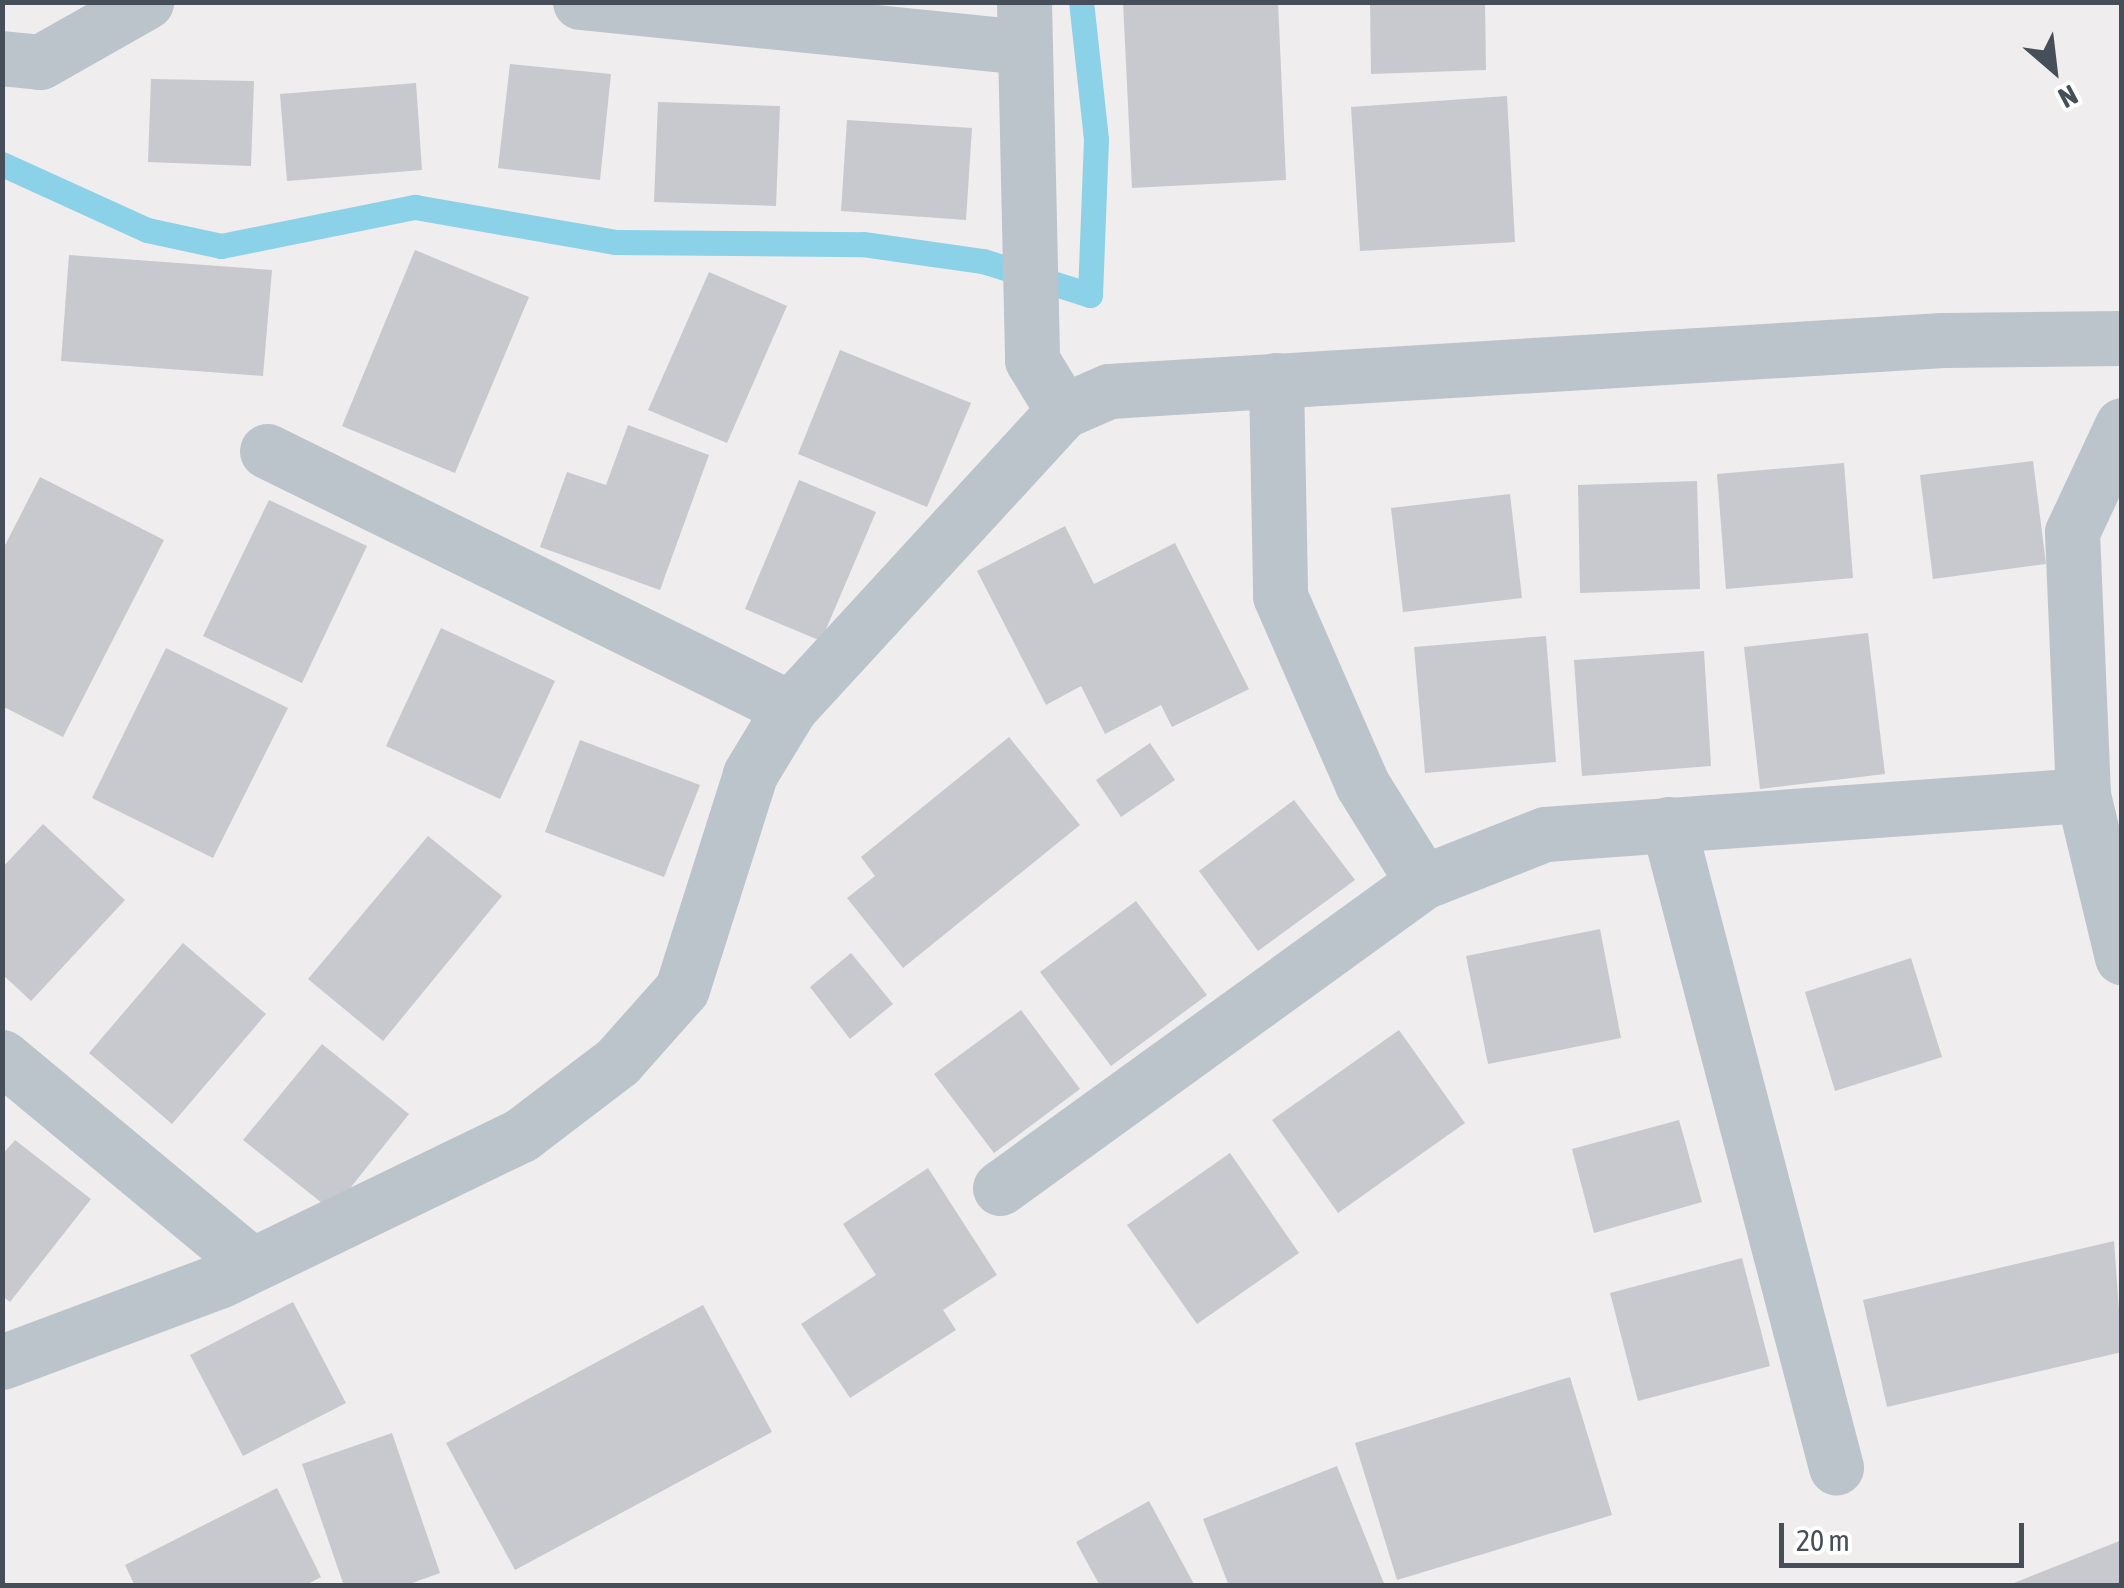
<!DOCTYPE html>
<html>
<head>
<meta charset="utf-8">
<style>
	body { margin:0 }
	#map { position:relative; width:2124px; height:1588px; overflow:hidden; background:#efeded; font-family:"Asap Condensed",sans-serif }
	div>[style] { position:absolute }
	.stream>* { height:25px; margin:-12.5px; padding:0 12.5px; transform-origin:12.5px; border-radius:12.5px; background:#8bd1e7 }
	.building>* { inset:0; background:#c7c9cf }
	.minor>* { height:55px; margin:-27.5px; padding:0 27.5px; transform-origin:27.5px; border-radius:27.5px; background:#bbc4cb }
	span { translate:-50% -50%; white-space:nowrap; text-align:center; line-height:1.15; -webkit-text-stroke:9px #fff; paint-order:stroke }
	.frame { position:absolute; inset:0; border:5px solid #464f59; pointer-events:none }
	.north { position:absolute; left:2004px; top:20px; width:100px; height:100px; -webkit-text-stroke:8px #fff; paint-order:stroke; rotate:152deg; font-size:28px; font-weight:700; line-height:40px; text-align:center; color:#464f59 }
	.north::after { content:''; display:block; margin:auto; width:35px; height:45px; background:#464f59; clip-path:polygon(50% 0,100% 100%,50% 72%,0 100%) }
	.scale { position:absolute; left:1779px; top:1523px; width:245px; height:45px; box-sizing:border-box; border:5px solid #464f59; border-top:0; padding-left:12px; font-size:30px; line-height:35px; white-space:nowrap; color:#464f59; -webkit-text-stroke:8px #fff; paint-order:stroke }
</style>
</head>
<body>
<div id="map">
	<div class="stream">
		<div style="left:2px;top:164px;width:159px;rotate:24.5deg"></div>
		<div style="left:147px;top:230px;width:76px;rotate:12.2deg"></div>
		<div style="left:221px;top:246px;width:198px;rotate:-11.4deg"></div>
		<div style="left:415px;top:207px;width:204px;rotate:9.9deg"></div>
		<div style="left:616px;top:242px;width:247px;rotate:0.5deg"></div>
		<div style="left:863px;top:244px;width:121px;rotate:8.1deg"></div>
		<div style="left:983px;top:261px;width:112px;rotate:17.6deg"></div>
		<div style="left:1090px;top:295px;width:156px;rotate:-87.8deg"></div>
		<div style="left:1096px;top:139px;width:138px;rotate:-96.2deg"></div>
	</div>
	<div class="building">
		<div style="clip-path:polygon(1123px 2px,1278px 2px,1286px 180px,1132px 188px)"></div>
		<div style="clip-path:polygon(1370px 2px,1485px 2px,1486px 70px,1371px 74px)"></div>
		<div style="clip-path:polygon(510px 64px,611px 74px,600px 180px,498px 168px)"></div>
		<div style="clip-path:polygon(151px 79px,254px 81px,251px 166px,148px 162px)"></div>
		<div style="clip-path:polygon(416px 83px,422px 170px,287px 181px,280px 94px)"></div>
		<div style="clip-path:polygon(1507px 96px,1515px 242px,1360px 251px,1351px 107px)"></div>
		<div style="clip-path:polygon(658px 102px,780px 106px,776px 206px,654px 202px)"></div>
		<div style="clip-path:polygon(847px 120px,972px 128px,966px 220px,841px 211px)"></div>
		<div style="clip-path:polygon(415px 250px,529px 297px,455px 473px,342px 426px)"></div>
		<div style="clip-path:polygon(69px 255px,272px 270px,263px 376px,61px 361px)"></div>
		<div style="clip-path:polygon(709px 272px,787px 306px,727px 443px,648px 410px)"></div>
		<div style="clip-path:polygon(840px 350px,971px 403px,927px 507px,798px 454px)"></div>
		<div style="clip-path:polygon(628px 425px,709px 455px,660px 590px,540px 547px,567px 472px,606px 485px)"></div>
		<div style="clip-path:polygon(2033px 461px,2046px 564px,1933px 579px,1920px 475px)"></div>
		<div style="clip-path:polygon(1844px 463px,1853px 578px,1726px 589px,1717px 474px)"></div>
		<div style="clip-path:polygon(40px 477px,164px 540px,63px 737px,2px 706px,2px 551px)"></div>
		<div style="clip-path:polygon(799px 480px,876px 512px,821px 641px,745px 609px)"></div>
		<div style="clip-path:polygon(1697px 481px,1700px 589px,1580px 593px,1578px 485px)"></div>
		<div style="clip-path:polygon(1510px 494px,1522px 598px,1403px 612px,1391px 508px)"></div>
		<div style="clip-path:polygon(269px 500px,367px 546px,302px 683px,203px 636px)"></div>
		<div style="clip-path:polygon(1065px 526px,1094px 584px,1175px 543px,1249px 689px,1172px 727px,1161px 705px,1105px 734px,1081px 686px,1046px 705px,977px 571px)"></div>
		<div style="clip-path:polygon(441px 628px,555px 681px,500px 799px,386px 746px)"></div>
		<div style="clip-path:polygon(1868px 633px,1885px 774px,1760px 789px,1744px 647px)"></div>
		<div style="clip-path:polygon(1546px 636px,1556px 762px,1425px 773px,1414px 647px)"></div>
		<div style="clip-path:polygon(166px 648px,288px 708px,213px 858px,92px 798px)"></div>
		<div style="clip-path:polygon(1704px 651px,1711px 766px,1582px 776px,1574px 660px)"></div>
		<div style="clip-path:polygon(1009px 737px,1080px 825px,903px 968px,847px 898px,875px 876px,861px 857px)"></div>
		<div style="clip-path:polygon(580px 740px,700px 785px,664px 877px,545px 832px)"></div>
		<div style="clip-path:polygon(1150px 743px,1175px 780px,1121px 817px,1096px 780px)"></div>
		<div style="clip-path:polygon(1294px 800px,1355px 880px,1258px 951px,1199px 871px)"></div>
		<div style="clip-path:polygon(43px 824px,125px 900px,31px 1001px,2px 974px,2px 868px)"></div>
		<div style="clip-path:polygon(428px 836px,502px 896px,383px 1041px,308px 979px)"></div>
		<div style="clip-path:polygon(1136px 901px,1207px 995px,1111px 1066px,1040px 972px)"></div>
		<div style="clip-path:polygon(1600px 929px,1621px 1038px,1488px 1064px,1466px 956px)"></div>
		<div style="clip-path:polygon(183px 943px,266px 1014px,172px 1124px,89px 1053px)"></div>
		<div style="clip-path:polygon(851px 953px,893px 1004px,850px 1039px,810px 987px)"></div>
		<div style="clip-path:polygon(1911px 958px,1942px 1057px,1835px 1091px,1805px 992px)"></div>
		<div style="clip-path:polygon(1021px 1010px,1080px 1089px,994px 1153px,934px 1074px)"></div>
		<div style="clip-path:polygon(1399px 1030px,1465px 1123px,1338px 1213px,1272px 1120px)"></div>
		<div style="clip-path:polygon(322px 1044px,409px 1114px,332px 1211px,243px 1140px)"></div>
		<div style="clip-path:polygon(1679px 1120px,1702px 1202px,1594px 1233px,1572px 1149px)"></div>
		<div style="clip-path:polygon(15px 1140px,91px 1199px,10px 1302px,2px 1296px,2px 1155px)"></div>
		<div style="clip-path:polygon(1230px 1153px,1299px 1253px,1197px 1324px,1127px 1225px)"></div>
		<div style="clip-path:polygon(928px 1168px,997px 1275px,943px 1310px,956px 1330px,850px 1398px,801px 1324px,876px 1275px,843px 1224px)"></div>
		<div style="clip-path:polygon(2114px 1241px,2122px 1352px,1887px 1407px,1863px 1300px)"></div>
		<div style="clip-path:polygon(1742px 1258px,1770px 1366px,1638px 1401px,1610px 1293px)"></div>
		<div style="clip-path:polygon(293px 1302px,346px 1403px,243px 1456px,190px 1355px)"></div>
		<div style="clip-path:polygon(703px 1305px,772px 1432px,515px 1570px,446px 1443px)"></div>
		<div style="clip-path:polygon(1570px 1377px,1612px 1515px,1397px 1580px,1355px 1443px)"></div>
		<div style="clip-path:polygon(392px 1433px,440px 1573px,404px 1586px,344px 1586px,302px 1464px)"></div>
		<div style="clip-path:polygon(1337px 1466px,1385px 1586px,1229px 1586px,1203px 1519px)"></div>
		<div style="clip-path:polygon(277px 1488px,321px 1577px,304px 1586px,135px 1586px,125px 1565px)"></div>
		<div style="clip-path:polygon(1149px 1501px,1195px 1586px,1100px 1586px,1076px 1542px)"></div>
		<div style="clip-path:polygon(2122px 1540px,2122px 1586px,2009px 1586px,2009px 1585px)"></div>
	</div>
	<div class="minor">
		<div style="left:580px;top:2px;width:447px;rotate:5.8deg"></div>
		<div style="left:1024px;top:2px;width:358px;rotate:88.7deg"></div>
		<div style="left:1032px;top:360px;width:60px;rotate:58.7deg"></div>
		<div style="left:2px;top:58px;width:38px;rotate:6deg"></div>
		<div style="left:40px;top:62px;width:122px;rotate:-29.5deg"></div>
		<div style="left:1276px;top:380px;width:216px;rotate:88.9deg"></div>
		<div style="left:1280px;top:596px;width:205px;rotate:66.4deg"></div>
		<div style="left:1362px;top:784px;width:115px;rotate:58.1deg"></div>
		<div style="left:2122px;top:425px;width:118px;rotate:115deg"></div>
		<div style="left:2072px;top:532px;width:263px;rotate:87.6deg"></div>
		<div style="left:2083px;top:795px;width:167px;rotate:76.5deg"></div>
		<div style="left:267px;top:451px;width:583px;rotate:26.17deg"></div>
		<div style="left:1668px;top:824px;width:665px;rotate:75.36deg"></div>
		<div style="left:2px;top:1057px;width:324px;rotate:39.7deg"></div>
		<div style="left:1000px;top:1188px;width:522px;rotate:-35.88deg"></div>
		<div style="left:1423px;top:882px;width:131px;rotate:-21.5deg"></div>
		<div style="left:1545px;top:834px;width:539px;rotate:-4.15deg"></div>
		<div style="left:2px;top:1362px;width:232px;rotate:-20.5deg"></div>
		<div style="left:219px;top:1281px;width:335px;rotate:-25.8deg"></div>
		<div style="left:521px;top:1135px;width:122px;rotate:-37.3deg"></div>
		<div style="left:618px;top:1061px;width:96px;rotate:-48.4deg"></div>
		<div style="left:682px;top:989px;width:225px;rotate:-72.4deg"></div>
		<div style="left:750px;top:774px;width:77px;rotate:-58.8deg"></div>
		<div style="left:790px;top:708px;width:403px;rotate:-47.4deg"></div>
		<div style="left:1063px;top:411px;width:50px;rotate:-23.5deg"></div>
		<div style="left:1109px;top:391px;width:835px;rotate:-3.5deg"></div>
		<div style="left:1942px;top:340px;width:180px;rotate:-0.6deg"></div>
	</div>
	<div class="frame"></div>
	<div class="north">N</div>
	<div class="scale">20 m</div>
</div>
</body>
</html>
